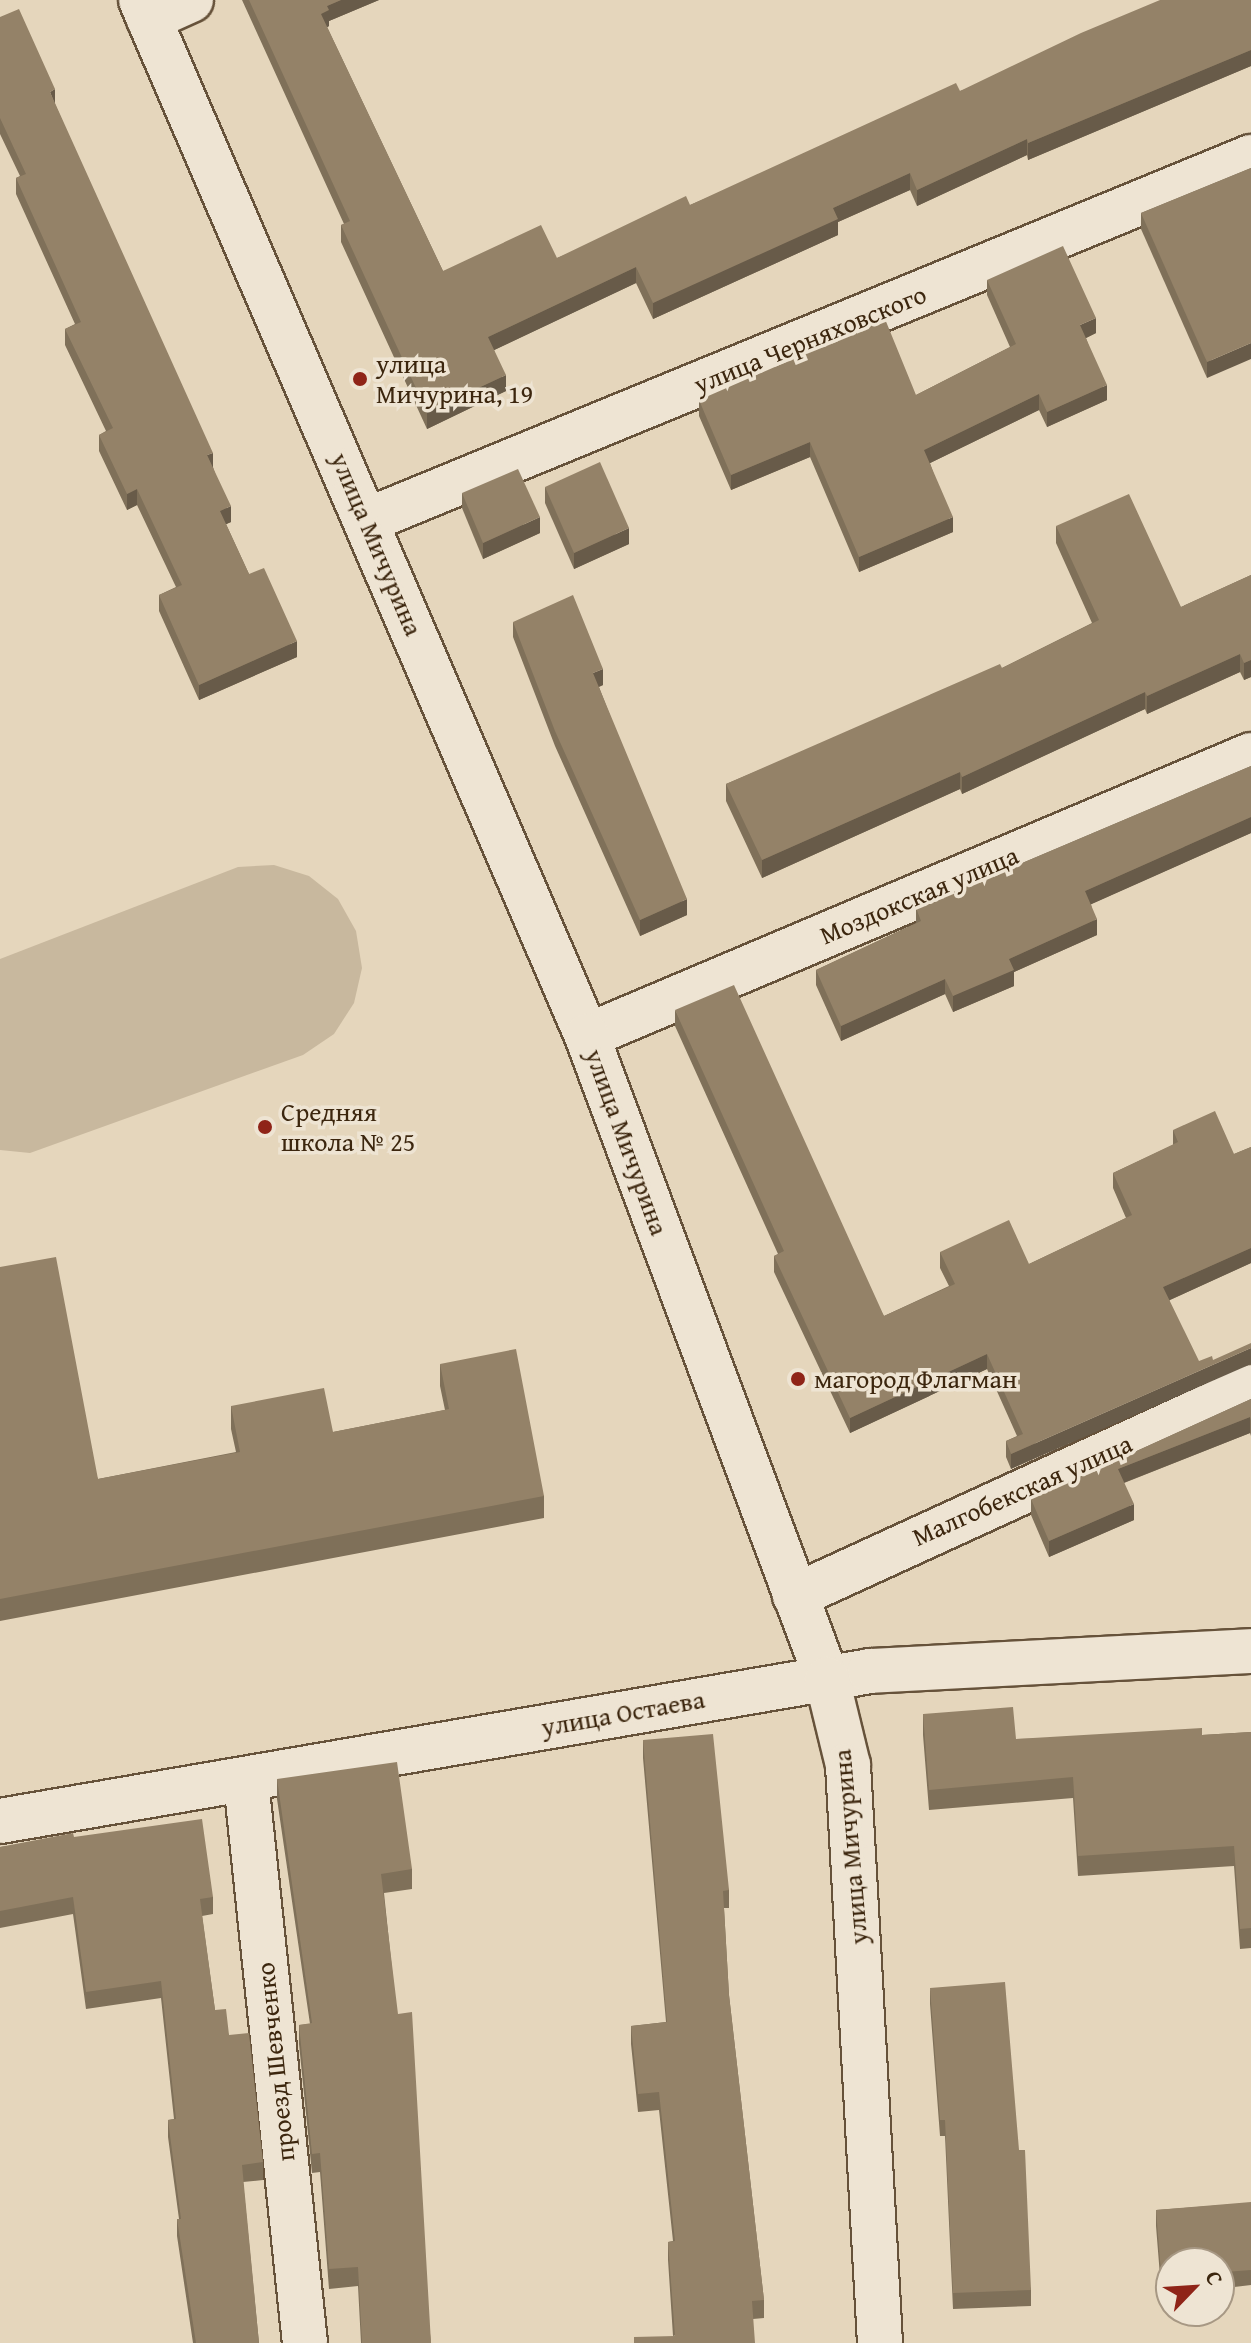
<!DOCTYPE html>
<html>
<head>
<meta charset="utf-8">
<style>
	body { margin:0 }
	#map { position:relative; width:1251px; height:2343px; overflow:hidden; background:#e5d6bc; font-family:"Gentium Book Plus",serif }
	div>[style] { position:absolute }
	.green>* { inset:0; background:#c8b89e }
	.roads { filter:drop-shadow(2px 0 #66523a) drop-shadow(-2px 0 #66523a) drop-shadow(0 2px #66523a) drop-shadow(0 -2px #66523a) }
	.street>* { height:44px; margin:-22px; padding:0 22px; transform-origin:22px; border-radius:22px; background:#eee4d3 }
	.secondary>* { height:44px; margin:-22px; padding:0 22px; transform-origin:22px; border-radius:22px; background:#eee4d3 }
	.wall>* { inset:0; background:#7f7059 }
	.shaded-wall>* { inset:0; background:#685b49 }
	.building>* { inset:0; background:#948268 }
	.dots>* { width:22px; height:22px; translate:-50% -50%; box-sizing:border-box; border:4px solid #eee4d3; border-radius:50% }
	span { translate:-50% -50%; white-space:nowrap; text-align:center; line-height:1.15; -webkit-text-stroke:7px #eee4d3; paint-order:stroke }
	.street-label { font-size:26px; color:#3c260e }
	.poi-label { font-size:26px; color:#3c260e }
	.left { translate:0 -50%; text-align:left }
	.north { position:absolute; left:1155px; top:2247px; width:80px; height:80px; box-sizing:border-box; background:#eee4d3; border:2px solid #a79884; border-radius:50%; rotate:65deg; font-size:22px; font-weight:700; line-height:32px; text-align:center; color:#3c260e }
	.north::after { content:''; display:block; margin:auto; width:28px; height:36px; background:#8f2418; clip-path:polygon(50% 0,100% 100%,50% 72%,0 100%) }
</style>
</head>
<body>
<div id="map">
	<div class="green">
		<div style="clip-path:polygon(274px 865px,309px 876px,338px 899px,356px 931px,362px 968px,354px 1003px,334px 1034px,303px 1055px,30px 1153px,0 1150px,0 959px,238px 867px)"></div>
	</div>
	<div class="roads">
		<div class="street">
			<div style="left:149px;top:19px;width:46px;rotate:-24.3deg"></div>
			<div style="left:368px;top:520px;width:955px;rotate:-22.35deg"></div>
			<div style="left:587px;top:1036px;width:721px;rotate:-22.94deg"></div>
			<div style="left:795px;top:1596px;width:502px;rotate:-24.62deg"></div>
			<div style="left:246px;top:1781px;width:565px;rotate:84.01deg"></div>
			<div style="left:0;top:1821px;width:883px;rotate:-9.78deg"></div>
			<div style="left:870px;top:1671px;width:382px;rotate:-3deg"></div>
		</div>
		<div class="secondary">
			<div style="left:141px;top:0;width:1128px;rotate:66.71deg"></div>
			<div style="left:587px;top:1036px;width:686px;rotate:69.53deg"></div>
			<div style="left:827px;top:1679px;width:89px;rotate:76.3deg"></div>
			<div style="left:848px;top:1765px;width:579px;rotate:86.83deg"></div>
		</div>
	</div>
	<div class="wall">
		<div style="clip-path:polygon(242px 0,379px 0,329px 21px,329px 26px,327px 27px,443px 271px,557px 258px,690px 205px,960px 91px,1251px 0,1251px 66px,1028px 160px,1027px 155px,917px 206px,910px 190px,838px 222px,838px 235px,653px 319px,636px 283px,494px 350px,506px 391px,427px 429px,341px 242px,341px 225px,344px 224px)"></div>
		<div style="clip-path:polygon(0 17px,55px 104px,213px 467px,231px 522px,226px 524px,249px 574px,297px 657px,199px 700px,159px 611px,159px 595px,176px 587px,137px 505px,127px 510px,99px 451px,99px 435px,106px 431px,65px 345px,65px 329px,75px 324px,16px 194px,16px 178px,20px 176px,0 134px)"></div>
		<div style="clip-path:polygon(1251px 168px,1207px 378px,1141px 229px,1141px 213px)"></div>
		<div style="clip-path:polygon(987px 280px,1096px 333px,1086px 338px,1107px 400px,1047px 427px,1039px 410px,930px 463px,953px 532px,859px 572px,810px 457px,731px 490px,699px 416px,699px 400px,916px 395px,1010px 347px,987px 295px)"></div>
		<div style="clip-path:polygon(545px 487px,629px 544px,574px 569px,545px 503px)"></div>
		<div style="clip-path:polygon(462px 493px,540px 533px,483px 559px,462px 508px)"></div>
		<div style="clip-path:polygon(1056px 526px,1181px 607px,1251px 575px,1251px 677px,1244px 680px,1240px 672px,1147px 714px,1145px 709px,962px 794px,960px 789px,762px 878px,726px 801px,726px 784px,1002px 668px,1092px 623px,1056px 543px)"></div>
		<div style="clip-path:polygon(513px 622px,603px 685px,599px 687px,687px 915px,640px 936px,555px 746px,513px 637px)"></div>
		<div style="clip-path:polygon(1251px 766px,1251px 833px,1091px 904px,1097px 935px,1014px 972px,1014px 986px,953px 1012px,945px 994px,841px 1041px,816px 985px,816px 970px,916px 923px,916px 908px)"></div>
		<div style="clip-path:polygon(675px 1010px,884px 1316px,949px 1286px,940px 1268px,940px 1252px,1029px 1264px,1126px 1218px,1113px 1188px,1113px 1173px,1173px 1145px,1173px 1130px,1234px 1154px,1251px 1147px,1251px 1263px,1170px 1300px,1011px 1469px,1006px 1457px,1006px 1441px,1017px 1436px,987px 1369px,850px 1433px,774px 1272px,774px 1256px,778px 1254px,675px 1026px)"></div>
		<div style="clip-path:polygon(0 1267px,98px 1479px,236px 1452px,231px 1429px,231px 1406px,333px 1432px,445px 1410px,440px 1386px,440px 1364px,544px 1496px,544px 1518px,0 1621px)"></div>
		<div style="clip-path:polygon(1251px 1399px,1251px 1436px,1250px 1433px,1124px 1483px,1134px 1520px,1049px 1557px,1031px 1515px,1031px 1499px)"></div>
		<div style="clip-path:polygon(923px 1714px,1016px 1739px,1202px 1735px,1251px 1732px,1251px 1948px,1240px 1949px,1234px 1866px,1078px 1876px,1073px 1798px,929px 1810px,923px 1735px)"></div>
		<div style="clip-path:polygon(643px 1740px,729px 1890px,729px 1908px,724px 1908px,729px 1995px,764px 2300px,764px 2318px,753px 2319px,673px 2336px,668px 2260px,668px 2242px,673px 2241px,659px 2110px,638px 2112px,631px 2044px,631px 2026px,666px 2022px,643px 1758px)"></div>
		<div style="clip-path:polygon(277px 1779px,412px 1869px,412px 1889px,384px 1893px,431px 2343px,361px 2343px,358px 2286px,329px 2289px,320px 2172px,312px 2173px,299px 2044px,299px 2025px,310px 2024px,277px 1799px)"></div>
		<div style="clip-path:polygon(74px 1837px,213px 1897px,213px 1914px,202px 1916px,215px 2010px,229px 2035px,263px 2162px,263px 2180px,243px 2182px,259px 2343px,193px 2343px,177px 2236px,177px 2219px,179px 2219px,168px 2137px,168px 2120px,174px 2119px,161px 1998px,86px 2009px,73px 1914px,0 1928px,0 1847px)"></div>
		<div style="clip-path:polygon(930px 1988px,1031px 2290px,1031px 2306px,953px 2309px,945px 2136px,940px 2136px,930px 2004px)"></div>
		<div style="clip-path:polygon(1251px 2189px,1251px 2285px,1226px 2288px,1226px 2296px,1219px 2296px,1219px 2263px,1171px 2263px,1171px 2300px,1162px 2301px,1156px 2226px,1156px 2210px,1251px 2203px)"></div>
	</div>
	<div class="shaded-wall">
		<div style="clip-path:polygon(341px 0,379px 0,329px 21px,329px 26px,321px 31px,321px 14px,327px 6px)"></div>
		<div style="clip-path:polygon(1251px 50px,1251px 66px,1028px 160px,1028px 143px)"></div>
		<div style="clip-path:polygon(55px 89px,55px 105px,50px 92px)"></div>
		<div style="clip-path:polygon(1027px 139px,1027px 155px,917px 206px,917px 190px)"></div>
		<div style="clip-path:polygon(910px 173px,910px 190px,838px 222px,838px 235px,653px 319px,653px 303px,833px 208px)"></div>
		<div style="clip-path:polygon(636px 267px,636px 283px,488px 353px,488px 337px)"></div>
		<div style="clip-path:polygon(1096px 318px,1096px 333px,1080px 341px,1080px 325px)"></div>
		<div style="clip-path:polygon(1251px 343px,1251px 359px,1207px 378px,1207px 362px)"></div>
		<div style="clip-path:polygon(506px 375px,506px 391px,427px 429px,427px 412px)"></div>
		<div style="clip-path:polygon(1107px 385px,1107px 400px,1047px 427px,1047px 412px)"></div>
		<div style="clip-path:polygon(1039px 394px,1039px 410px,924px 466px,924px 450px)"></div>
		<div style="clip-path:polygon(810px 442px,810px 457px,731px 490px,731px 475px)"></div>
		<div style="clip-path:polygon(213px 453px,213px 469px,207px 455px)"></div>
		<div style="clip-path:polygon(137px 489px,137px 505px,127px 510px,127px 494px)"></div>
		<div style="clip-path:polygon(231px 506px,231px 522px,220px 527px,220px 511px)"></div>
		<div style="clip-path:polygon(540px 517px,540px 533px,483px 559px,483px 543px)"></div>
		<div style="clip-path:polygon(953px 517px,953px 532px,859px 572px,859px 557px)"></div>
		<div style="clip-path:polygon(629px 528px,629px 544px,574px 569px,574px 553px)"></div>
		<div style="clip-path:polygon(297px 641px,297px 657px,199px 700px,199px 685px)"></div>
		<div style="clip-path:polygon(1240px 654px,1240px 672px,1147px 714px,1147px 696px)"></div>
		<div style="clip-path:polygon(1251px 660px,1251px 677px,1244px 680px,1244px 663px)"></div>
		<div style="clip-path:polygon(603px 669px,603px 685px,593px 689px,593px 673px)"></div>
		<div style="clip-path:polygon(1145px 692px,1145px 709px,962px 794px,962px 777px)"></div>
		<div style="clip-path:polygon(960px 772px,960px 789px,762px 878px,762px 860px)"></div>
		<div style="clip-path:polygon(1251px 817px,1251px 833px,1085px 907px,1085px 891px)"></div>
		<div style="clip-path:polygon(687px 899px,687px 915px,640px 936px,640px 920px)"></div>
		<div style="clip-path:polygon(1097px 919px,1097px 935px,1014px 972px,1014px 986px,953px 1012px,953px 996px,1009px 959px)"></div>
		<div style="clip-path:polygon(945px 979px,945px 994px,841px 1041px,841px 1026px)"></div>
		<div style="clip-path:polygon(1251px 1248px,1251px 1263px,1163px 1303px,1163px 1287px)"></div>
		<div style="clip-path:polygon(1251px 1348px,1251px 1364px,1011px 1469px,1011px 1454px)"></div>
		<div style="clip-path:polygon(987px 1354px,987px 1369px,850px 1433px,850px 1418px)"></div>
		<div style="clip-path:polygon(1250px 1417px,1250px 1433px,1118px 1485px,1118px 1469px)"></div>
		<div style="clip-path:polygon(1134px 1504px,1134px 1520px,1049px 1557px,1049px 1541px)"></div>
	</div>
	<div class="building">
		<div style="clip-path:polygon(249px 0,341px 0,327px 6px,329px 10px,321px 14px,443px 271px,541px 225px,557px 258px,686px 196px,690px 205px,956px 83px,960px 91px,1081px 33px,1160px 0,1251px 0,1251px 50px,1028px 143px,1027px 139px,917px 190px,910px 173px,833px 208px,838px 219px,653px 303px,636px 267px,488px 337px,506px 375px,427px 412px,341px 225px,350px 221px)"></div>
		<div style="clip-path:polygon(19px 9px,55px 89px,50px 92px,213px 453px,207px 455px,231px 506px,220px 511px,249px 574px,264px 568px,297px 641px,199px 685px,159px 595px,182px 585px,137px 489px,127px 494px,99px 435px,113px 428px,65px 329px,81px 322px,16px 178px,26px 174px,0 118px,0 17px)"></div>
		<div style="clip-path:polygon(1251px 168px,1251px 343px,1207px 362px,1141px 213px)"></div>
		<div style="clip-path:polygon(1063px 246px,1096px 318px,1080px 325px,1107px 385px,1047px 412px,1039px 394px,924px 450px,953px 517px,859px 557px,810px 442px,731px 475px,699px 400px,885px 319px,916px 395px,1016px 344px,987px 280px)"></div>
		<div style="clip-path:polygon(600px 462px,629px 528px,574px 553px,545px 487px)"></div>
		<div style="clip-path:polygon(518px 469px,540px 517px,483px 543px,462px 493px)"></div>
		<div style="clip-path:polygon(1129px 494px,1181px 607px,1251px 575px,1251px 660px,1244px 663px,1240px 654px,1147px 696px,1145px 692px,962px 777px,960px 772px,762px 860px,726px 784px,1000px 664px,1002px 668px,1099px 620px,1056px 526px)"></div>
		<div style="clip-path:polygon(573px 595px,603px 669px,593px 673px,687px 899px,640px 920px,555px 731px,513px 622px)"></div>
		<div style="clip-path:polygon(1251px 766px,1251px 817px,1085px 891px,1097px 919px,1009px 959px,1014px 970px,953px 996px,945px 979px,841px 1026px,816px 970px,921px 921px,916px 908px)"></div>
		<div style="clip-path:polygon(734px 985px,884px 1316px,955px 1284px,940px 1252px,1009px 1220px,1029px 1264px,1132px 1215px,1113px 1173px,1178px 1142px,1173px 1130px,1215px 1111px,1234px 1154px,1251px 1147px,1251px 1248px,1163px 1287px,1199px 1361px,1212px 1356px,1213px 1360px,1251px 1343px,1251px 1348px,1011px 1454px,1006px 1441px,1023px 1434px,987px 1354px,850px 1418px,774px 1256px,784px 1251px,675px 1010px)"></div>
		<div style="clip-path:polygon(56px 1257px,98px 1479px,240px 1452px,231px 1406px,324px 1388px,333px 1432px,449px 1409px,440px 1364px,516px 1349px,544px 1496px,0 1599px,0 1267px)"></div>
		<div style="clip-path:polygon(1251px 1399px,1251px 1420px,1250px 1417px,1118px 1469px,1134px 1504px,1049px 1541px,1031px 1499px)"></div>
		<div style="clip-path:polygon(1013px 1707px,1016px 1739px,1202px 1728px,1202px 1735px,1251px 1732px,1251px 1928px,1240px 1929px,1234px 1846px,1078px 1856px,1073px 1777px,929px 1790px,923px 1714px)"></div>
		<div style="clip-path:polygon(713px 1734px,729px 1890px,723px 1891px,729px 1995px,764px 2300px,752px 2301px,755px 2343px,634px 2343px,634px 2337px,675px 2336px,668px 2242px,675px 2241px,659px 2092px,638px 2094px,631px 2026px,667px 2022px,643px 1740px)"></div>
		<div style="clip-path:polygon(397px 1762px,412px 1869px,381px 1874px,398px 2014px,412px 2012px,431px 2343px,362px 2343px,358px 2267px,329px 2269px,320px 2153px,312px 2154px,299px 2025px,312px 2023px,277px 1779px)"></div>
		<div style="clip-path:polygon(202px 1819px,213px 1897px,200px 1899px,215px 2010px,226px 2009px,229px 2035px,249px 2033px,263px 2162px,242px 2165px,259px 2343px,196px 2343px,177px 2219px,181px 2219px,168px 2120px,176px 2119px,161px 1981px,86px 1992px,73px 1897px,0 1911px,0 1847px,73px 1833px,74px 1837px)"></div>
		<div style="clip-path:polygon(1005px 1982px,1019px 2150px,1025px 2150px,1031px 2290px,953px 2293px,945px 2120px,940px 2120px,930px 1988px)"></div>
		<div style="clip-path:polygon(1251px 2202px,1251px 2270px,1225px 2272px,1226px 2280px,1219px 2280px,1219px 2263px,1171px 2263px,1171px 2285px,1162px 2285px,1156px 2210px)"></div>
	</div>
	<div class="dots">
		<div style="left:360px;top:379px;background:#8f2418"></div>
		<div style="left:265px;top:1127px;background:#8f2418"></div>
		<div style="left:798px;top:1379px;background:#8f2418"></div>
	</div>
	<div class="street-label">
		<span style="left:810px;top:339px;rotate:-22deg">улица Черняховского</span>
		<span style="left:377px;top:544px;rotate:67deg">улица Мичурина</span>
		<span style="left:919px;top:895px;rotate:-23deg">Моздокская улица</span>
		<span style="left:627px;top:1142px;rotate:70deg">улица Мичурина</span>
		<span style="left:1022px;top:1490px;rotate:-24deg">Малгобекская улица</span>
		<span style="left:623px;top:1713px;rotate:-10deg">улица Остаева</span>
		<span style="left:850px;top:1847px;rotate:-95deg">улица Мичурина</span>
		<span style="left:275px;top:2062px;rotate:-96deg">проезд Шевченко</span>
	</div>
	<div class="poi-label">
		<span class="left" style="left:376px;top:379px">улица<br>Мичурина, 19</span>
		<span class="left" style="left:281px;top:1127px">Средняя<br>школа № 25</span>
		<span class="left" style="left:814px;top:1379px">магород Флагман</span>
	</div>
	<div class="north">С</div>
</div>
</body>
</html>
